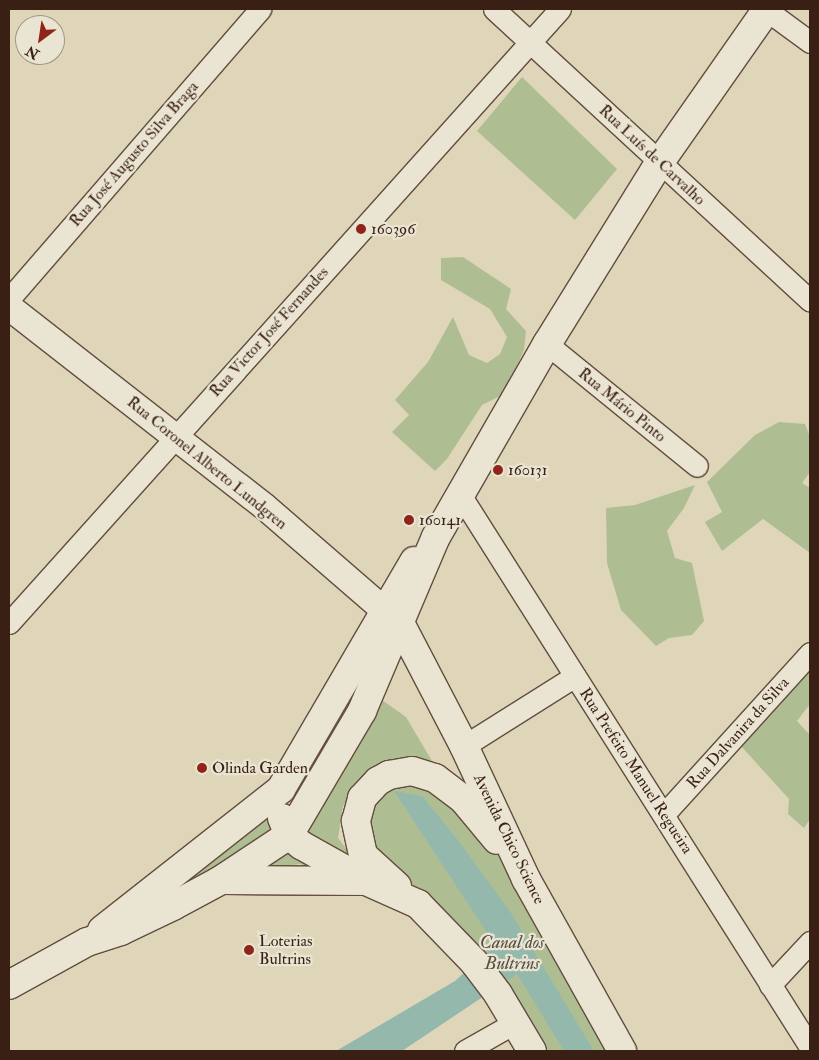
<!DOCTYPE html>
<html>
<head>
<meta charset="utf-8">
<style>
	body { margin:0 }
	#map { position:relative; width:819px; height:1060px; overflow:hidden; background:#dfd6ba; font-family:"IM FELL Double Pica",serif }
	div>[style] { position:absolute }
	.green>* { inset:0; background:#aebe92 }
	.water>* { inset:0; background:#94b9ac }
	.roads { filter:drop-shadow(1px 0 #634d3e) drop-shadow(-1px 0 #634d3e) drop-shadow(0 1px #634d3e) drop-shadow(0 -1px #634d3e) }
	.minor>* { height:21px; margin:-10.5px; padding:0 10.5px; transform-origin:10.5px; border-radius:10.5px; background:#eae4d2 }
	.tertiary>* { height:26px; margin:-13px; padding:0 13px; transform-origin:13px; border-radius:13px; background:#eae4d2 }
	.secondary>* { height:28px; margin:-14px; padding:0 14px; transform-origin:14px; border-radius:14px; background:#eae4d2 }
	.dots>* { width:14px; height:14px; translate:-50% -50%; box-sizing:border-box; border:2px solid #eae4d2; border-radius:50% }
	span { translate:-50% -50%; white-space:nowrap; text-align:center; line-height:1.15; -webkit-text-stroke:4.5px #eae4d2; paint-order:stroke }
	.street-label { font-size:16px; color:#3a1f15 }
	.poi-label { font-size:16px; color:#3a1f15 }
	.left { translate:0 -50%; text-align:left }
	.water-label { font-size:18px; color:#554d42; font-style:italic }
	.frame { position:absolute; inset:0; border:10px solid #3a1f15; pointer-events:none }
	.north { position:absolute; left:15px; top:15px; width:50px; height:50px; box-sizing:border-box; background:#eae4d2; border:1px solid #a49586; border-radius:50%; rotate:211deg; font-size:14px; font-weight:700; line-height:20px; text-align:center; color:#3a1f15 }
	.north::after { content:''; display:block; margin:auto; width:18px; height:22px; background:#8f2418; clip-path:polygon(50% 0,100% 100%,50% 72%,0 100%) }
</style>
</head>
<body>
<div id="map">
	<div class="green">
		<div style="clip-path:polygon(522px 77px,617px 169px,575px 220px,477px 131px)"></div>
		<div style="clip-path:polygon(463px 257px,511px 289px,506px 309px,526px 331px,524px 350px,504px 394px,482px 405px,447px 459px,435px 471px,392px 432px,409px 415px,395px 400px,428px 362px,453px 317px,469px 355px,487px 363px,500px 354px,507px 337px,490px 309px,441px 280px,441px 258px)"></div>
		<div style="clip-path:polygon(779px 422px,805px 424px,810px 437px,810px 472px,802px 483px,810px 488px,810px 553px,763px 519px,722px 551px,705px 522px,722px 512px,707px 482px,755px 435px)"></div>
		<div style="clip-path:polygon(695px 485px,684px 508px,667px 531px,675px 558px,692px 563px,704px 621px,692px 635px,669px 638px,656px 646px,621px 610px,607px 563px,606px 508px,635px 505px)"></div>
		<div style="clip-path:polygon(810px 668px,810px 704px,797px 721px,810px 735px,810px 819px,804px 828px,788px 814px,789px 799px,741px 746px)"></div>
		<div style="clip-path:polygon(382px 700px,406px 717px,435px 766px,359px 780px,343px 806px,338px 838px,364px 872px,300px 837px)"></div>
		<div style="clip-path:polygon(415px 780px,462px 814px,525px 887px,614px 1051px,542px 1051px,497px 976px,467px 934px,427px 895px,373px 857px,365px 805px,378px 791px)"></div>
		<div style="clip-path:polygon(274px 803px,278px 834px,146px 914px)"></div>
		<div style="clip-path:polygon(289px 842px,334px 874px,300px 864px,249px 871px)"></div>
	</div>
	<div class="water">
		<div style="clip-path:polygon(394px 791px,422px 796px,458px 840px,511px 913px,594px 1051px,564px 1051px,517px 974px,402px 1051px,336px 1051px,455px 981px,495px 945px)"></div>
	</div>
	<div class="roads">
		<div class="minor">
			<div style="left:494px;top:9px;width:430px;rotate:42.7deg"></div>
			<div style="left:765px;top:9px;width:56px;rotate:36.3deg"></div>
			<div style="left:9px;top:299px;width:384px;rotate:-49.1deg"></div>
			<div style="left:547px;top:344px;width:193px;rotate:39.1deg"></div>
			<div style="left:461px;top:496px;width:652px;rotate:57.65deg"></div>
			<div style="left:9px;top:623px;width:825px;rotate:-48.1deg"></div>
			<div style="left:464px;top:746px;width:131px;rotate:-32.2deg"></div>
			<div style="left:665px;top:813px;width:216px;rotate:-47.8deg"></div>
			<div style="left:770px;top:985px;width:59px;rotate:-47.1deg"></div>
			<div style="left:465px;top:1051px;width:59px;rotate:-29.6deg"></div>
		</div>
		<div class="tertiary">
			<div style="left:9px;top:307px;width:325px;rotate:38deg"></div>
			<div style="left:265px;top:507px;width:157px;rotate:40.9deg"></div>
		</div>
		<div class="secondary">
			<div style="left:391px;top:616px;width:13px;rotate:42deg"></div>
			<div style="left:401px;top:625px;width:136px;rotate:62.5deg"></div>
			<div style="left:464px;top:746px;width:147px;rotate:65deg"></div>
			<div style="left:526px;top:879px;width:197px;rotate:60.8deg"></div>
			<div style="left:282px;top:818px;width:18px;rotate:68deg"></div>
			<div style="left:289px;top:835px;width:16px;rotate:40deg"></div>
			<div style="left:301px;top:845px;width:68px;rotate:29.2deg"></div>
			<div style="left:223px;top:880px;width:143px;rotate:0.4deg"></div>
			<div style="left:366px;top:881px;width:57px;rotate:23.9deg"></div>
			<div style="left:418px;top:904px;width:81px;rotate:46deg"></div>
			<div style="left:474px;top:962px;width:40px;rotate:53deg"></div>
			<div style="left:498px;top:994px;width:66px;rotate:59.2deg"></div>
			<div style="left:397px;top:886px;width:46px;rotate:-137.6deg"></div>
			<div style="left:363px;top:855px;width:35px;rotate:-102deg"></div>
			<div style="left:356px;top:821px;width:24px;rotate:-75deg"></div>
			<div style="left:362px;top:798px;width:23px;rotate:-47deg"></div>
			<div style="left:378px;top:781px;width:13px;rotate:-29deg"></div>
			<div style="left:389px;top:775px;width:23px;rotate:-10deg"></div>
			<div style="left:412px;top:771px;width:24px;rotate:17deg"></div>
			<div style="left:435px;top:778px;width:35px;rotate:37deg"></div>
			<div style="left:463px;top:799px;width:53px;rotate:50.3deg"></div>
			<div style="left:102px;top:930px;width:228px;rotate:-38.2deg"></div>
			<div style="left:281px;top:789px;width:264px;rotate:-59.7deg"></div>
			<div style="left:9px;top:985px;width:89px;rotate:-28.9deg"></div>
			<div style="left:87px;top:942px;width:36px;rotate:-18deg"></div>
			<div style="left:121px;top:931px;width:58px;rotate:-25.7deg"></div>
			<div style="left:173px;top:906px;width:55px;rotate:-28.4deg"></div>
			<div style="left:221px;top:880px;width:82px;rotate:-33.5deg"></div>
			<div style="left:289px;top:835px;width:144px;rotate:-59.5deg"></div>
			<div style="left:362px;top:711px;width:189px;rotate:-67deg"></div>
			<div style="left:436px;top:537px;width:223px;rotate:-60.1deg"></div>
			<div style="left:547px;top:344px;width:214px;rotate:-58.2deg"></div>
			<div style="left:660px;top:162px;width:187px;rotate:-55deg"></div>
		</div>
	</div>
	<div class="dots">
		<div style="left:361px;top:229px;background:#8f2418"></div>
		<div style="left:498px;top:470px;background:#8f2418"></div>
		<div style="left:409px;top:520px;background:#8f2418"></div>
		<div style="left:202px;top:768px;background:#8f2418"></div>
		<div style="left:249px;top:950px;background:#8f2418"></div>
	</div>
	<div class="street-label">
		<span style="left:134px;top:154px;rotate:-49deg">Rua José Augusto Silva Braga</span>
		<span style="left:652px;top:155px;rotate:43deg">Rua Luís de Carvalho</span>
		<span style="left:269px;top:332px;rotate:-48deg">Rua Victor José Fernandes</span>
		<span style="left:622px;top:405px;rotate:39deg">Rua Mário Pinto</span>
		<span style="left:207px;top:463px;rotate:39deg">Rua Coronel Alberto Lundgren</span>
		<span style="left:738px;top:733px;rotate:-48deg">Rua Dalvanira da Silva</span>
		<span style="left:636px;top:771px;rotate:57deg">Rua Prefeito Manuel Regueira</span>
		<span style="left:509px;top:839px;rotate:64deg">Avenida Chico Science</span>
	</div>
	<div class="poi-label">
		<span class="left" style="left:371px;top:229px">160396</span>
		<span class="left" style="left:508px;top:470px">160131</span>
		<span class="left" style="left:419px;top:520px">160141</span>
		<span class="left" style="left:212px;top:768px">Olinda Garden</span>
		<span class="left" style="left:259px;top:950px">Loterias<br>Bultrins</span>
	</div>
	<div class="water-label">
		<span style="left:512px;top:954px">Canal dos<br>Bultrins</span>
	</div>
	<div class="frame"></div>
	<div class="north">N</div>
</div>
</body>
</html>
